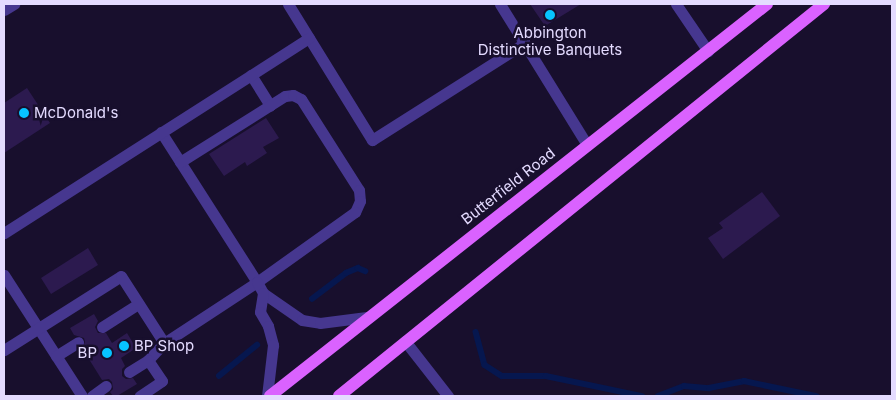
<!DOCTYPE html>
<html>
<head>
<meta charset="utf-8">
<style>
	body { margin:0 }
	#map { position:relative; width:896px; height:400px; overflow:hidden; background:#180f2d; font-family:Inter,sans-serif }
	div>[style] { position:absolute }
	.stream>* { height:5.5px; margin:-2.75px; padding:0 2.75px; transform-origin:2.75px; border-radius:2.75px; background:#06174f }
	.building>* { inset:0; background:#2c1a4f }
	.service>* { height:11px; margin:-5.5px; padding:0 5.5px; transform-origin:5.5px; border-radius:5.5px; background:#46378f }
	.primary>* { height:12px; margin:-6px; padding:0 6px; transform-origin:6px; border-radius:6px; background:#da62ff }
	.dots>* { width:14px; height:14px; translate:-50% -50%; box-sizing:border-box; border:2px solid #180f2d; border-radius:50% }
	span { translate:-50% -50%; white-space:nowrap; text-align:center; line-height:1.15; -webkit-text-stroke:5px #180f2d; paint-order:stroke }
	.poi-label { font-size:15px; color:#e4dbff }
	.left { translate:0 -50%; text-align:left }
	.right { translate:-100% -50%; text-align:right }
	.street-label { font-size:15px; color:#e4dbff }
	.frame { position:absolute; inset:0; border:5px solid #e4dbff; pointer-events:none }
</style>
</head>
<body>
<div id="map">
	<div class="stream">
		<div style="left:312px;top:299px;width:43px;rotate:-37.4deg"></div>
		<div style="left:346px;top:273px;width:13px;rotate:-23deg"></div>
		<div style="left:358px;top:268px;width:8px;rotate:23deg"></div>
		<div style="left:476px;top:332px;width:34px;rotate:75deg"></div>
		<div style="left:485px;top:365px;width:20px;rotate:33deg"></div>
		<div style="left:502px;top:376px;width:44px"></div>
		<div style="left:546px;top:376px;width:98px;rotate:11.8deg"></div>
		<div style="left:219px;top:376px;width:49px;rotate:-39.2deg"></div>
		<div style="left:658px;top:396px;width:28px;rotate:-21deg"></div>
		<div style="left:684px;top:386px;width:25px;rotate:5deg"></div>
		<div style="left:709px;top:388px;width:36px;rotate:-11deg"></div>
		<div style="left:744px;top:381px;width:74px;rotate:11.8deg"></div>
	</div>
	<div class="building">
		<div style="clip-path:polygon(530px 4px,581px 4px,545px 26px)"></div>
		<div style="clip-path:polygon(27px 88px,50px 123px,4px 153px,4px 103px)"></div>
		<div style="clip-path:polygon(266px 118px,279px 138px,263px 147px,267px 153px,247px 166px,245px 162px,224px 176px,209px 154px)"></div>
		<div style="clip-path:polygon(762px 192px,780px 216px,723px 259px,708px 238px,723px 228px,719px 223px)"></div>
		<div style="clip-path:polygon(88px 248px,98px 265px,51px 294px,41px 278px)"></div>
		<div style="clip-path:polygon(94px 314px,98px 321px,95px 327px,98px 333px,106px 333px,112px 343px,127px 333px,136px 348px,121px 358px,125px 366px,122px 369px,122px 376px,126px 379px,133px 378px,137px 384px,117px 396px,113px 396px,110px 392px,113px 389px,112px 382px,109px 379px,102px 380px,82px 348px,85px 342px,84px 338px,74px 335px,70px 328px)"></div>
	</div>
	<div class="service">
		<div style="left:288px;top:4px;width:160px;rotate:58.3deg"></div>
		<div style="left:372px;top:140px;width:181px;rotate:-32.4deg"></div>
		<div style="left:500px;top:4px;width:166px;rotate:58.3deg"></div>
		<div style="left:676px;top:4px;width:57px;rotate:55.8deg"></div>
		<div style="left:4px;top:10px;width:12px;rotate:-31deg"></div>
		<div style="left:251px;top:75px;width:36px;rotate:58deg"></div>
		<div style="left:161px;top:132px;width:178px;rotate:57.4deg"></div>
		<div style="left:257px;top:282px;width:111px;rotate:146.7deg"></div>
		<div style="left:180px;top:162px;width:124px;rotate:-32.2deg"></div>
		<div style="left:285px;top:96px;width:8px;rotate:-7deg"></div>
		<div style="left:293px;top:95px;width:9px;rotate:27deg"></div>
		<div style="left:301px;top:99px;width:108px;rotate:57.5deg"></div>
		<div style="left:359px;top:190px;width:11px;rotate:85deg"></div>
		<div style="left:360px;top:201px;width:12px;rotate:114deg"></div>
		<div style="left:355px;top:212px;width:120px;rotate:144.5deg"></div>
		<div style="left:257px;top:282px;width:13px;rotate:61deg"></div>
		<div style="left:263px;top:293px;width:47px;rotate:34.7deg"></div>
		<div style="left:302px;top:320px;width:18px;rotate:9deg"></div>
		<div style="left:320px;top:323px;width:47px;rotate:-7.3deg"></div>
		<div style="left:4px;top:233px;width:362px;rotate:-32.6deg"></div>
		<div style="left:4px;top:275px;width:144px;rotate:57.2deg"></div>
		<div style="left:263px;top:293px;width:19px;rotate:99deg"></div>
		<div style="left:260px;top:312px;width:16px;rotate:60deg"></div>
		<div style="left:268px;top:326px;width:20px;rotate:75deg"></div>
		<div style="left:273px;top:345px;width:51px;rotate:96.7deg"></div>
		<div style="left:102px;top:327px;width:43px;rotate:-32.6deg"></div>
		<div style="left:405px;top:341px;width:70px;rotate:52deg"></div>
		<div style="left:4px;top:350px;width:138px;rotate:-32.3deg"></div>
		<div style="left:121px;top:276px;width:80px;rotate:57.3deg"></div>
		<div style="left:164px;top:343px;width:23px;rotate:133deg"></div>
		<div style="left:148px;top:360px;width:25px;rotate:56deg"></div>
		<div style="left:162px;top:381px;width:27px;rotate:146deg"></div>
		<div style="left:56px;top:356px;width:26px;rotate:-32deg"></div>
		<div style="left:129px;top:372px;width:22px;rotate:-32deg"></div>
		<div style="left:92px;top:396px;width:17px;rotate:-36deg"></div>
	</div>
	<div class="primary">
		<div style="left:270px;top:396px;width:633px;rotate:-38.26deg"></div>
		<div style="left:339px;top:396px;width:624px;rotate:-38.95deg"></div>
	</div>
	<div class="dots">
		<div style="left:550px;top:15px;background:#07c4ff"></div>
		<div style="left:24px;top:113px;background:#07c4ff"></div>
		<div style="left:124px;top:346px;background:#07c4ff"></div>
		<div style="left:107px;top:353px;background:#07c4ff"></div>
	</div>
	<div class="poi-label">
		<span style="left:550px;top:41px">Abbington<br>Distinctive Banquets</span>
		<span class="left" style="left:34px;top:113px">McDonald's</span>
		<span class="left" style="left:134px;top:346px">BP Shop</span>
		<span class="right" style="left:97px;top:353px">BP</span>
	</div>
	<div class="street-label">
		<span style="left:508px;top:186px;rotate:-38deg">Butterfield Road</span>
	</div>
	<div class="frame"></div>
</div>
</body>
</html>
